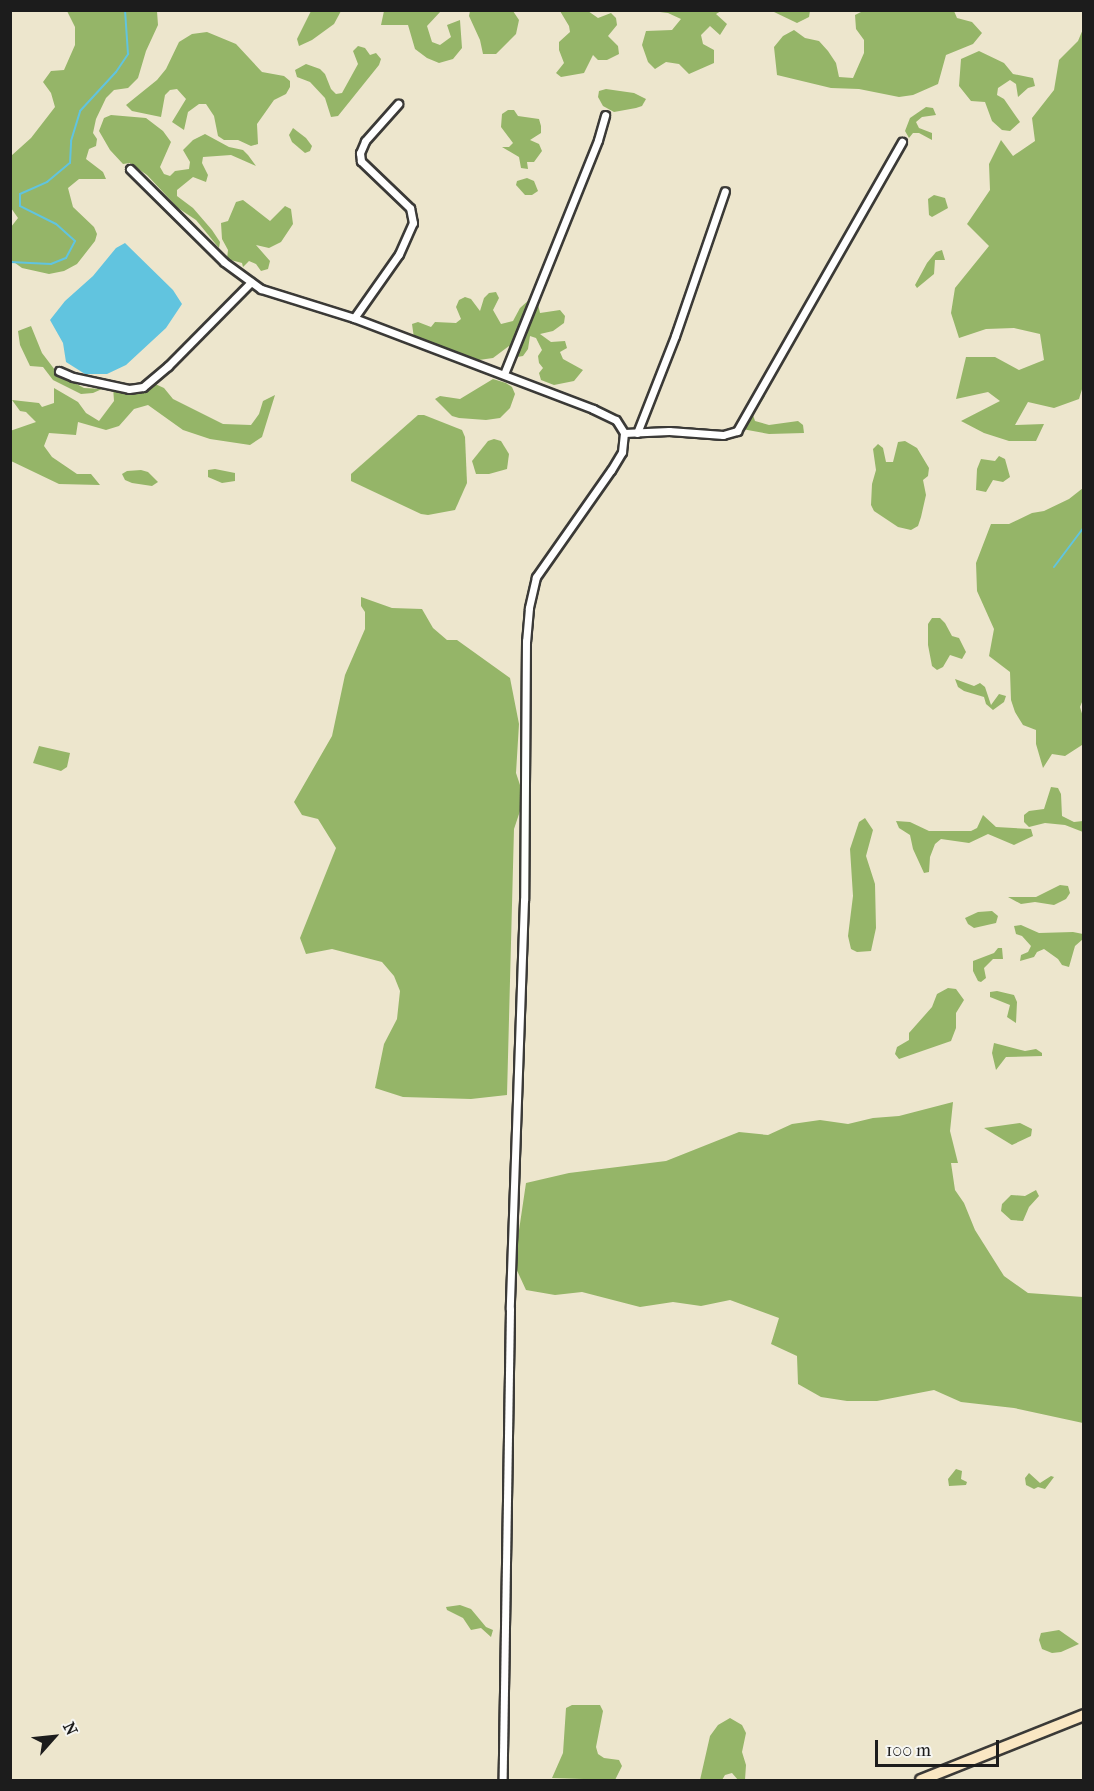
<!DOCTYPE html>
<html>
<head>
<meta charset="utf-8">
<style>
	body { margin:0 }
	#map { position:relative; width:1094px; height:1791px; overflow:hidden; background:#ede6cd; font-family:"IM FELL French Canon",serif }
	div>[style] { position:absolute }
	.forest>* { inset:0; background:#95b568 }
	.water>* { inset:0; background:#61c4df }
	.stream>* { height:2px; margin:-1px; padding:0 1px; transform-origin:1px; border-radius:1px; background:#61c4df }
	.roads { filter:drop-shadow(2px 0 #3b3a37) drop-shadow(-2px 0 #3b3a37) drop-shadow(0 2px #3b3a37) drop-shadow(0 -2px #3b3a37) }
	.street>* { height:7px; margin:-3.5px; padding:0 3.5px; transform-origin:3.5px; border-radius:3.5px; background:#fff }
	.secondary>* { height:10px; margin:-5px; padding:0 5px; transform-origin:5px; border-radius:5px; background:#fae7c3 }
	span { translate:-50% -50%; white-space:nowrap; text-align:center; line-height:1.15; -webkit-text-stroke:4.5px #f6f6f2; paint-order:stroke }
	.frame { position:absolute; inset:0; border:12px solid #1c1c1c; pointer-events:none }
	.north { position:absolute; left:24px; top:1707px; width:60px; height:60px; -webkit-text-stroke:4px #f6f6f2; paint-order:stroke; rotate:63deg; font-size:16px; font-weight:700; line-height:24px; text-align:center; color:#1c1c1c }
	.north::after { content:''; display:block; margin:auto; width:21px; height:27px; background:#1c1c1c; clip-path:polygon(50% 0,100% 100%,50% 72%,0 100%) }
	.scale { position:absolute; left:875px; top:1740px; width:124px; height:27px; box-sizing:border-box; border:3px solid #1c1c1c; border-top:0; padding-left:8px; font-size:18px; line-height:21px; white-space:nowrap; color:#1c1c1c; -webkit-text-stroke:4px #f6f6f2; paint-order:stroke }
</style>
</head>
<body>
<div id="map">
	<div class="forest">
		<div style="clip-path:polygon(67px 11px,157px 11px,158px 25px,146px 51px,138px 78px,128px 88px,114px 90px,106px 98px,96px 119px,93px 133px,97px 139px,96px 146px,89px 149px,86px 159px,103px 172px,106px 179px,79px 179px,68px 188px,73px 207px,94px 227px,97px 234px,95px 241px,77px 264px,64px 271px,49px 274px,22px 268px,11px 260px,11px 227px,18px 218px,11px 208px,11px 156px,31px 138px,55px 107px,51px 93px,43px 82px,51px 71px,64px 70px,75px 45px,75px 27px)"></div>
		<div style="clip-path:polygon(311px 11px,341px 11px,334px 24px,312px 40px,299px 46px,297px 39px)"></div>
		<div style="clip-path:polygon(384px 11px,441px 11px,427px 26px,432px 42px,440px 45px,451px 37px,447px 25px,460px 20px,462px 48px,453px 59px,439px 63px,427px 58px,415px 49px,408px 25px,381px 25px)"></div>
		<div style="clip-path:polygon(470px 11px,513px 11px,519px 20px,516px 34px,496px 54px,483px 54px,480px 40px,469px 16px)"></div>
		<div style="clip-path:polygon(560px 11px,588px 11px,598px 18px,611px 13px,616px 18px,617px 25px,608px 36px,618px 46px,619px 54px,607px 60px,598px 60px,593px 55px,584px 73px,561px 77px,556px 73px,564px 63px,559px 50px,559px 42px,570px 32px,569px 26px)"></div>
		<div style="clip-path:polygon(652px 11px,721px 11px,716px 14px,727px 24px,720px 35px,710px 26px,701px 35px,703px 44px,714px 50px,714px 63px,689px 74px,679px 64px,666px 62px,655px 69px,648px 62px,642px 45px,646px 31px,672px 30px,681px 19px,668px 13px)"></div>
		<div style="clip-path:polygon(772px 11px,810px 11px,809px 17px,797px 23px)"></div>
		<div style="clip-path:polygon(863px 11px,954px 11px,957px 18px,972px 22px,982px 33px,973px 44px,946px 55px,938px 84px,913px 95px,899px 97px,859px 89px,831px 88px,777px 75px,774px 47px,783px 36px,794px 30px,805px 38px,819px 41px,828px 51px,836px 63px,839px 77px,853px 78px,864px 53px,864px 40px,856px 29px,855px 15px)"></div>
		<div style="clip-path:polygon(1083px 29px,1083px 386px,1079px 399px,1054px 408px,1028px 402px,1015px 425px,1044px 424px,1036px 441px,1009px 441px,984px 433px,961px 421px,1000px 401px,988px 392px,956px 399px,966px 357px,995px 357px,1019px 370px,1044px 360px,1040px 334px,1014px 328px,986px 329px,959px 338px,951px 313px,955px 288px,989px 246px,967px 224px,990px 190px,989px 164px,1001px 140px,1013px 156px,1035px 141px,1032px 118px,1054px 90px,1059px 60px,1078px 41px)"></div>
		<div style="clip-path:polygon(207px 32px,236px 44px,262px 72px,284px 76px,290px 81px,290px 87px,286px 94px,274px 100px,257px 124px,258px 144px,251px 146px,238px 140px,224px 140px,218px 136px,214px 116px,206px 104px,199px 104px,188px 112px,184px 130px,172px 122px,186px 99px,177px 89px,170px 90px,165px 95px,161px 117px,132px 111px,126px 105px,157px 80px,166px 69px,179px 42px,192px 34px)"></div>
		<div style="clip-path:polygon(358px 46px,365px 48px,370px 55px,376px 53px,381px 59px,379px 65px,338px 116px,331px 117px,325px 98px,310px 82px,297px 77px,295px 70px,306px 64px,320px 69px,325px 74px,331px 89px,336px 94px,342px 93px,358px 64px,353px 51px)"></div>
		<div style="clip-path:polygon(979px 51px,1004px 63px,1013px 74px,1033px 78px,1035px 86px,1028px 88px,1018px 97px,1016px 84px,1010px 80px,998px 88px,997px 95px,1004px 99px,1020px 122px,1010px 131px,1002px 130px,992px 121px,985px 102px,971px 101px,959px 86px,961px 59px)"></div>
		<div style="clip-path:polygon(606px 89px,634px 93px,646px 99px,642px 106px,636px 108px,614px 112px,603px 106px,598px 97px,599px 91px)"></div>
		<div style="clip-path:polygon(926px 107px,933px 108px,936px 115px,922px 117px,916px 122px,919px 128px,932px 133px,932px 140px,919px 133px,913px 133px,909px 138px,905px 131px,910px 118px)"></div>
		<div style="clip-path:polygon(508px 110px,514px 110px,518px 116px,539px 119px,541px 126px,541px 133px,530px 140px,539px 144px,542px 151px,534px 162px,527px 162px,528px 169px,521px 168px,519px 157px,502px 147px,509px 147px,513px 143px,501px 127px,502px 114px)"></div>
		<div style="clip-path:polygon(111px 115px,146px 118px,163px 131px,171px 142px,160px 167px,164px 174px,170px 176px,175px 171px,189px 169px,190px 162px,183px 150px,193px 140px,205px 134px,229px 147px,243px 150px,248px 155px,256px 166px,231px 155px,203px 157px,202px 163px,208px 175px,206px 182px,193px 177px,177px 190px,177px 196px,193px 208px,212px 230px,220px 242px,219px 248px,196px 220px,178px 208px,147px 175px,130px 163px,123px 164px,110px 150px,99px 131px,104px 118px)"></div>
		<div style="clip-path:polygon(293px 128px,306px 138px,312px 146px,310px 151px,305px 153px,292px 142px,289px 135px)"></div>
		<div style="clip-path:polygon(527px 178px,534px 181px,538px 191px,532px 195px,525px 195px,516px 185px,517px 181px)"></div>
		<div style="clip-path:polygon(934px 195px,945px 198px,948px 208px,932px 217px,929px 215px,928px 199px)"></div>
		<div style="clip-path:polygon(243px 200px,270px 221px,285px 206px,291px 209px,293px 224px,281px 242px,269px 248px,256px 245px,270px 261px,268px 269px,261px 271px,256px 264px,249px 261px,243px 267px,242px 263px,227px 259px,228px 250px,222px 239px,221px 223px,228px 221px,236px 202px)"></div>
		<div style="clip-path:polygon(942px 250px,945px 260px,935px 260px,934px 274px,917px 288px,915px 285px,927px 263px,936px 252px)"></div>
		<div style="clip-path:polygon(496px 292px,499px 298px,493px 310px,501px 324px,513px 321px,520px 308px,530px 299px,537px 300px,540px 313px,560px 310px,565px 316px,564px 323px,553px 331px,540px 334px,551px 342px,565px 341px,567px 348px,560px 352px,563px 359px,583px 370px,574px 381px,554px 385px,541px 380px,539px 373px,543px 368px,539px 363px,538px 356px,542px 350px,536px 338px,530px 336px,528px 349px,523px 356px,517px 357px,509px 346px,493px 358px,479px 360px,459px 357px,414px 338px,412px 324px,418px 322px,431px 327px,435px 322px,456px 323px,461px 319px,456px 307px,459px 300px,465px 297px,471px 299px,480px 311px,484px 298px,489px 293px)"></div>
		<div style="clip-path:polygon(31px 326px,42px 353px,58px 374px,84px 388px,102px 389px,93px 393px,81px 394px,53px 380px,43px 367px,30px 366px,20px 345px,18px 331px)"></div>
		<div style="clip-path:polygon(493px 379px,506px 383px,512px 387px,515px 394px,510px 408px,500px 418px,486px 420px,459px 418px,452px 416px,435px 399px,440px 396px,460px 399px)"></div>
		<div style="clip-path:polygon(153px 383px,164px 388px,173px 399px,223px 424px,251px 425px,259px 414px,263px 401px,275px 395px,262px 437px,250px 445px,210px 439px,183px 430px,148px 405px,134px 409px,119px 426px,106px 430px,78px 422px,76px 435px,49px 433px,44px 446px,52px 457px,77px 474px,91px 474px,100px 485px,59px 484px,11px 461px,10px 431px,36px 422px,26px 412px,20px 411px,12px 400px,39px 403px,42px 407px,54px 403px,54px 388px,78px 402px,86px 413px,99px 421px,114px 401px,113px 387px,127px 391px)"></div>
		<div style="clip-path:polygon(764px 393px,765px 396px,753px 415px,755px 421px,769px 425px,798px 421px,803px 425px,804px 433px,769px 434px,742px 429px)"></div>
		<div style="clip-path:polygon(418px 415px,424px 415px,462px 430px,465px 437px,467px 483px,455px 510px,428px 515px,421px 514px,351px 481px,351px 474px)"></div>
		<div style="clip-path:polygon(494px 439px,501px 441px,509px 454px,507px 469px,489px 474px,476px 474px,472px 461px,488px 441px)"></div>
		<div style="clip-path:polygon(905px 441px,917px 448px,929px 468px,928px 476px,923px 480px,926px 495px,921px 517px,918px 526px,911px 530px,898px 527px,874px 511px,871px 505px,872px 484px,876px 470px,873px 449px,878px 444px,883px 448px,886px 462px,893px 462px,898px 442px)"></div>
		<div style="clip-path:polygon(999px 456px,1005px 459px,1010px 477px,1003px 482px,993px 480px,986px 492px,976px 490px,977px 469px,981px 459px,995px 461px)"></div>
		<div style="clip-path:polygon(215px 469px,235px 473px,235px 481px,222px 483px,208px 477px,208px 470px)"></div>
		<div style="clip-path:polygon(141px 470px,148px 472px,158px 482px,152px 486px,132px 483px,125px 480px,122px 474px,127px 471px)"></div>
		<div style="clip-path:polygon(1083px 488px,1084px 697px,1080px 707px,1084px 720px,1082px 745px,1065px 756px,1052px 754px,1043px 768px,1036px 744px,1036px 730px,1023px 725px,1015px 712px,1011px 700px,1010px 672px,989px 656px,994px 629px,977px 591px,976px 563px,991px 524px,1009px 524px,1032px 513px,1044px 511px,1069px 499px)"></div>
		<div style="clip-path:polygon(361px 597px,392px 608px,422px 609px,433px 628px,447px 640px,457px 640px,510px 678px,519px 724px,516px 773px,522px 791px,520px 811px,514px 829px,507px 1095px,471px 1099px,403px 1097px,375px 1088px,384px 1044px,397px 1019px,400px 991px,394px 976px,382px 962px,332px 949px,306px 954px,300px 938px,336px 848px,318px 819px,302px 815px,294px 802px,332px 736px,345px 675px,365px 629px,365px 612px,361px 606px)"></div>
		<div style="clip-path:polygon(932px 618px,940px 618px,945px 623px,952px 636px,959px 638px,966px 652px,962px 659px,950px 655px,943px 667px,937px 670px,932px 666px,928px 645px,928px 624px)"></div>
		<div style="clip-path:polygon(955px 679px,974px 686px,980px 683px,985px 687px,991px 705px,999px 694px,1006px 696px,1004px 702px,993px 710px,986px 704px,984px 697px,964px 691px,958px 687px)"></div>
		<div style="clip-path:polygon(39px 746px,70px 753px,67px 767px,61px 771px,33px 763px)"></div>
		<div style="clip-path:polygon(1051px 787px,1058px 788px,1061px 794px,1062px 816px,1074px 822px,1083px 821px,1083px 832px,1065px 825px,1045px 823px,1029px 827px,1024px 822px,1024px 815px,1029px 811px,1044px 809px)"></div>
		<div style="clip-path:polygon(983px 815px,996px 827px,1031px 829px,1033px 836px,1014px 845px,988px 834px,969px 843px,941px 839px,935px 844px,930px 857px,929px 872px,924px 873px,913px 849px,910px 835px,899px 828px,896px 821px,910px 822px,929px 831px,971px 831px,977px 828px)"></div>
		<div style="clip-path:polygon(865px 818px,873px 830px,866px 856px,875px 884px,876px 928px,871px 951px,857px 952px,851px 949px,848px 936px,853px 896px,850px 849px,859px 822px)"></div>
		<div style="clip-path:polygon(1060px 885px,1068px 886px,1070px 893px,1066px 899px,1054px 905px,1035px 902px,1021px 904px,1008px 897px,1036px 897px)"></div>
		<div style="clip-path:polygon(992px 911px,998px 916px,996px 923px,974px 928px,968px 924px,965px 918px,978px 912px)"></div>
		<div style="clip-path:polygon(1021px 925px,1039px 933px,1073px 932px,1083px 934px,1083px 939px,1075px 946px,1069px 967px,1062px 965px,1058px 959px,1044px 949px,1037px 952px,1034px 957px,1020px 961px,1021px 955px,1028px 952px,1031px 946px,1022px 936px,1016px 934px,1014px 926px)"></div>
		<div style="clip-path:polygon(998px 948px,1002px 948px,1003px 959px,993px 959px,984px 968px,986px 978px,981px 982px,978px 981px,973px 971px,973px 961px,994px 953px)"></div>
		<div style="clip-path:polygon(948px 988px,956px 989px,964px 1000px,956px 1013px,956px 1028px,951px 1041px,899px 1059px,895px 1054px,897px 1047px,909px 1040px,909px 1033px,932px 1007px,937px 994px)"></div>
		<div style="clip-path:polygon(997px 991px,1014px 995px,1017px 1002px,1016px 1023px,1007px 1017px,1010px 1005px,990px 997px,990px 992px)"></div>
		<div style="clip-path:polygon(994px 1043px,1025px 1051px,1036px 1049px,1042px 1053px,1042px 1056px,1006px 1057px,996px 1070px,992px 1053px)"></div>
		<div style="clip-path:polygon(953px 1102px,950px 1131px,958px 1163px,951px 1163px,955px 1190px,964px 1203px,975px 1230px,1004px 1276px,1028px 1293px,1083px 1297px,1083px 1423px,1014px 1408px,961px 1402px,934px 1390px,877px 1401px,847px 1401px,821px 1397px,798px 1384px,797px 1356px,771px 1344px,779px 1318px,730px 1300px,701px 1306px,673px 1302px,640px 1307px,582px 1292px,555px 1295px,526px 1290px,514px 1264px,526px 1183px,569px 1173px,666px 1161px,739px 1132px,768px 1135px,792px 1124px,820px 1120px,848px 1124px,873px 1118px,899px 1116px)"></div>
		<div style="clip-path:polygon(1020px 1123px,1032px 1129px,1031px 1136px,1012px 1145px,984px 1128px)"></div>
		<div style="clip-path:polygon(1036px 1190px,1039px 1196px,1029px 1207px,1023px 1221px,1011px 1220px,1001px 1211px,1002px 1204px,1011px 1195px,1025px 1196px)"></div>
		<div style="clip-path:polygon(956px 1469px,962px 1471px,961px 1479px,967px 1482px,966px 1485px,949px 1486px,948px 1479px)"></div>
		<div style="clip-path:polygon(1029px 1473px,1040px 1483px,1051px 1476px,1054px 1477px,1045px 1489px,1038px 1487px,1034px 1489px,1026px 1485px,1025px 1478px)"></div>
		<div style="clip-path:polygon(460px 1605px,471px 1609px,486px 1627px,493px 1630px,491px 1637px,481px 1628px,471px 1630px,463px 1618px,447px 1610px,446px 1607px)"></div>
		<div style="clip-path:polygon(1059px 1630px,1079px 1644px,1061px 1652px,1052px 1653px,1042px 1649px,1039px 1640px,1041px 1633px)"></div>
		<div style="clip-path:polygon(572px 1705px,600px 1705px,603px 1711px,596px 1747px,598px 1754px,604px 1758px,619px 1760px,622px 1766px,615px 1780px,552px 1778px,563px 1753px,566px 1708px)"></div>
		<div style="clip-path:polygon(730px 1718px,742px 1725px,746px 1733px,742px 1752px,746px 1765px,745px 1780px,738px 1780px,732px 1773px,725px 1775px,722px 1780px,700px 1780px,710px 1736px,718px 1725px)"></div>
	</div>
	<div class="water">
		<div style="clip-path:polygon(125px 243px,173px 290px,182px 304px,166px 328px,126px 365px,107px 374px,85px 374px,66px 362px,63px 343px,50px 320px,65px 301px,93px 276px,116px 248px)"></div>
	</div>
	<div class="stream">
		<div style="left:10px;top:262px;width:41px;rotate:2.8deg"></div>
		<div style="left:51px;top:264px;width:16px;rotate:-22deg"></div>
		<div style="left:66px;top:258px;width:19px;rotate:-62deg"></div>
		<div style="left:75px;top:241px;width:25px;rotate:-138deg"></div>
		<div style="left:56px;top:224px;width:40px;rotate:-153.4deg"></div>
		<div style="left:20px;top:206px;width:12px;rotate:-90deg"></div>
		<div style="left:20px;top:194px;width:30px;rotate:-24deg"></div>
		<div style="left:47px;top:182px;width:30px;rotate:-40deg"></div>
		<div style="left:70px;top:163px;width:22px;rotate:-87deg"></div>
		<div style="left:71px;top:141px;width:31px;rotate:-73deg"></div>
		<div style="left:80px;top:111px;width:53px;rotate:-47.3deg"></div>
		<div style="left:116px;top:72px;width:22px;rotate:-56deg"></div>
		<div style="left:128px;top:54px;width:44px;rotate:-93.9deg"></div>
		<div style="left:1054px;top:567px;width:50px;rotate:-53.1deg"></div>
	</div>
	<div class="roads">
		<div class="street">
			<div style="left:130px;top:169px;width:132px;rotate:44.7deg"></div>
			<div style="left:224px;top:262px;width:46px;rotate:36.1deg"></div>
			<div style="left:261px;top:289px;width:97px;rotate:17.3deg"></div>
			<div style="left:354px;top:318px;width:256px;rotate:20.8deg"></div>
			<div style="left:593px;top:409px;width:25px;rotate:26deg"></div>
			<div style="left:616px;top:420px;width:15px;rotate:58deg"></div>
			<div style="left:624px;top:433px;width:19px;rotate:96deg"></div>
			<div style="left:622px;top:452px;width:21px;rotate:121deg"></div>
			<div style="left:611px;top:470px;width:131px;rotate:125deg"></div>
			<div style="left:536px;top:577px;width:32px;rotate:103deg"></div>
			<div style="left:529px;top:608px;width:33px;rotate:95deg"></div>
			<div style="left:526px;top:641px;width:259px;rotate:90.4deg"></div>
			<div style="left:524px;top:900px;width:409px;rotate:92deg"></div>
			<div style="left:510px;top:1309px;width:471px;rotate:90.9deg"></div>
			<div style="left:354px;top:318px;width:78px;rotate:-54.9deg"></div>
			<div style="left:399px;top:254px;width:34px;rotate:-66deg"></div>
			<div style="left:413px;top:223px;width:15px;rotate:-101deg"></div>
			<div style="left:410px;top:208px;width:68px;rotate:-136.2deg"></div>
			<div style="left:361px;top:161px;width:8px;rotate:-97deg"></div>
			<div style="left:360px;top:153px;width:13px;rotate:-67deg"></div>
			<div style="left:365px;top:141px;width:50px;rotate:-48.3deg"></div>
			<div style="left:59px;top:371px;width:15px;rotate:23deg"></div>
			<div style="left:73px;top:377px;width:57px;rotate:12.1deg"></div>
			<div style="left:129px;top:389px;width:14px;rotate:-8deg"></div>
			<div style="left:143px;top:387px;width:33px;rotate:-40deg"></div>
			<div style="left:168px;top:366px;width:118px;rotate:-45.3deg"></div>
			<div style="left:504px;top:374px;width:252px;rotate:-68.1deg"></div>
			<div style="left:598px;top:140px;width:26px;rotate:-74deg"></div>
			<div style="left:624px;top:433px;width:45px;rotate:-2.5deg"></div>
			<div style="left:669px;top:431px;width:54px;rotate:4.2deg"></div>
			<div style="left:723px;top:435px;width:15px;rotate:-16deg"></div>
			<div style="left:737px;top:431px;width:333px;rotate:-60.3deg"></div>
			<div style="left:637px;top:433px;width:104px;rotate:-68.6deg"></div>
			<div style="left:675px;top:336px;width:153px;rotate:-71deg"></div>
		</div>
		<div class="secondary">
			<div style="left:921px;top:1780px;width:175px;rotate:-21.7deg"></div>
		</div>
	</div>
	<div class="frame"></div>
	<div class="north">N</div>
	<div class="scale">100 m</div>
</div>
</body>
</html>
